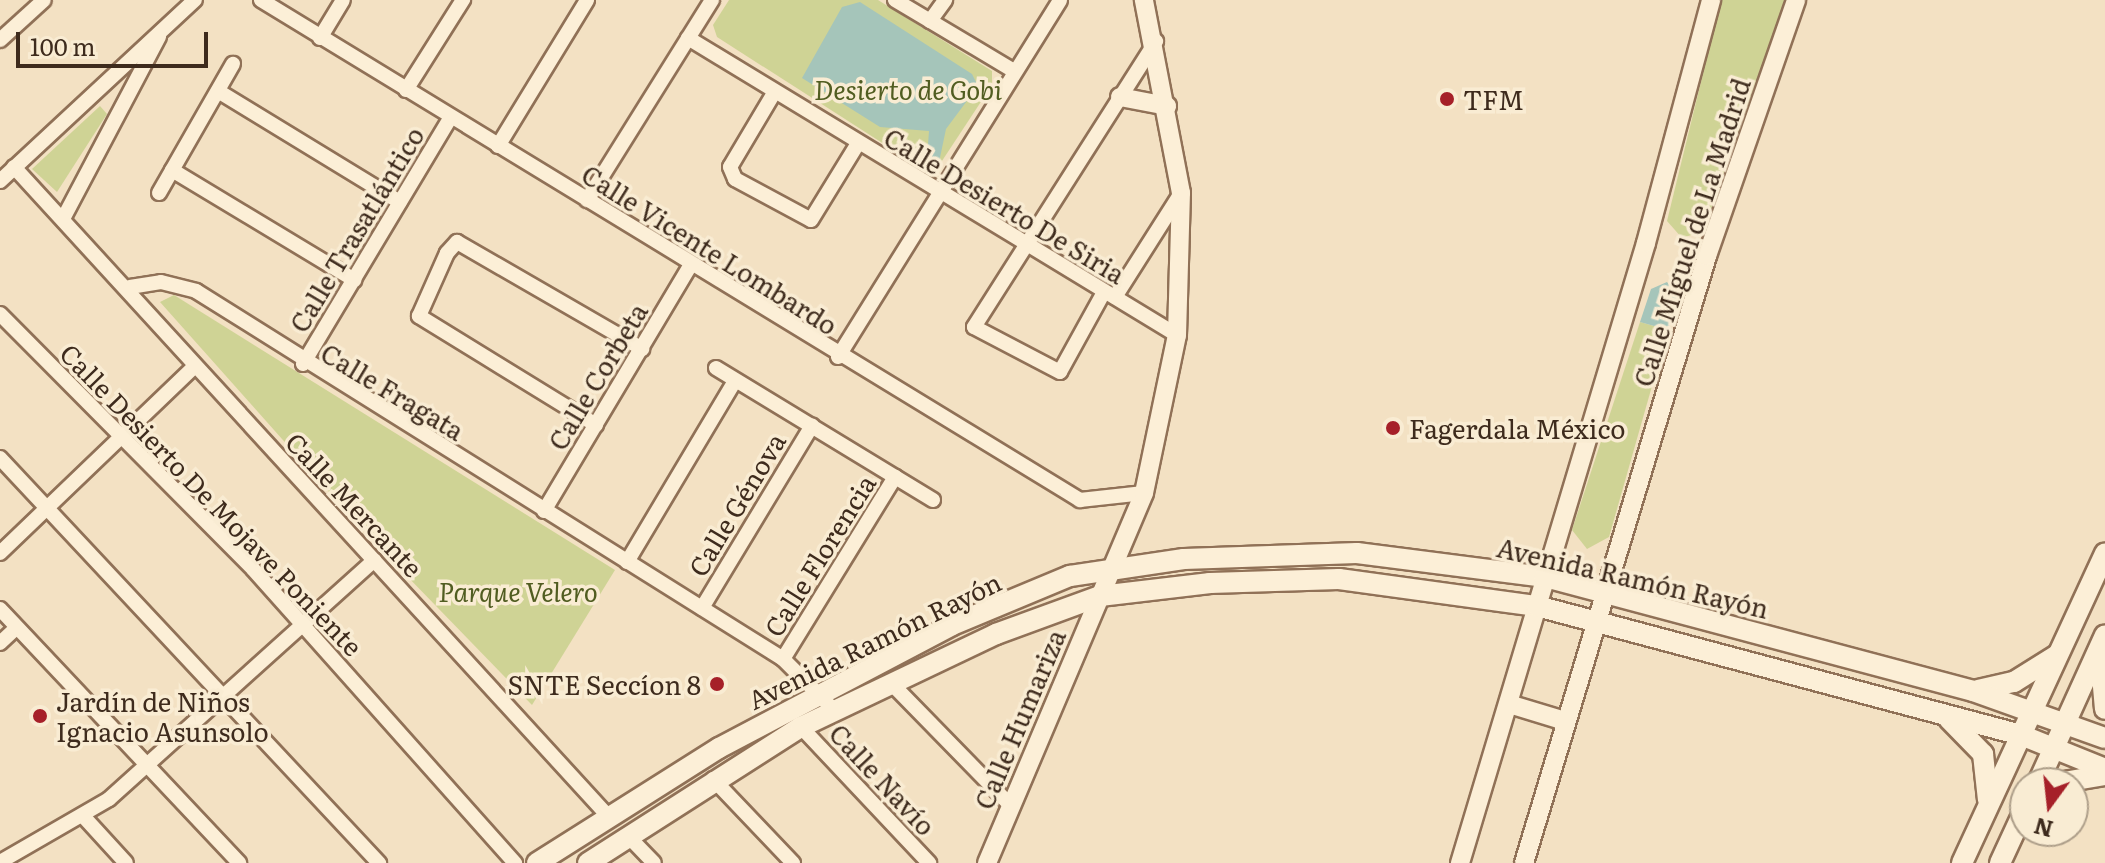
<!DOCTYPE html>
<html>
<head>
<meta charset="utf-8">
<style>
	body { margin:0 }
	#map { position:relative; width:2105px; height:863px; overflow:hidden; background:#f3e1c3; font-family:Literata,serif }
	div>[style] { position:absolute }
	.green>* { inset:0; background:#cfd395 }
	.water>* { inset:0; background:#a5c5ba }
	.roads { filter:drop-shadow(2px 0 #907157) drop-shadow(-2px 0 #907157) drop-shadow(0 2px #907157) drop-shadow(0 -2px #907157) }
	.minor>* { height:14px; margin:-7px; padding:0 7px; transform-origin:7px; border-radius:7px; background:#fcefd7 }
	.tertiary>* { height:18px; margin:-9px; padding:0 9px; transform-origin:9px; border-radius:9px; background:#fcefd7 }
	.secondary>* { height:20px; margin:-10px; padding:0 10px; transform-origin:10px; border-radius:10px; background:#fcefd7 }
	.dots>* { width:22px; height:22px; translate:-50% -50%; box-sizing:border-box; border:4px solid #f9ecd3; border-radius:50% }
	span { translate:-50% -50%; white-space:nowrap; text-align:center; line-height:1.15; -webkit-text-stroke:7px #f9ecd3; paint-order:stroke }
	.park-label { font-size:26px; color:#515d21; font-style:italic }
	.poi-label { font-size:26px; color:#3e2b1d }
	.left { translate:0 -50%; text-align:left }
	.right { translate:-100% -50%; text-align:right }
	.street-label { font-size:26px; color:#3e2b1d }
	.north { position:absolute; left:2009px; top:767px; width:80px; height:80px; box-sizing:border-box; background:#f9ecd3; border:2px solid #ae9f8a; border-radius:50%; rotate:195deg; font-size:22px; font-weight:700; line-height:32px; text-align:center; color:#3e2b1d }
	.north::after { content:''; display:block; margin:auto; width:28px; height:36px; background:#a62029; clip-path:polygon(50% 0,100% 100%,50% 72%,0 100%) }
	.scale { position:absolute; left:16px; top:32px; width:192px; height:36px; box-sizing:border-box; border:4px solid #3e2b1d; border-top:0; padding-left:10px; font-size:24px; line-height:28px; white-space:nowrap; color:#3e2b1d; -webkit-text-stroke:6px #f9ecd3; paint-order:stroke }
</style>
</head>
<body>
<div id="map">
	<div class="green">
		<div style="clip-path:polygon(729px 0,878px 0,992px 71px,992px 85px,938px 167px,926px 171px,717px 37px,713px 25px)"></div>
		<div style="clip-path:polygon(1721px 0,1787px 0,1704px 231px,1682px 238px,1667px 221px)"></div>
		<div style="clip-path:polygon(100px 106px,107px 114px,57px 192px,32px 169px)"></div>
		<div style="clip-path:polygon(174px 295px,615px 570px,532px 705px,371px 539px,160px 302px)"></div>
		<div style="clip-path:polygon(1640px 322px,1668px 330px,1609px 537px,1587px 549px,1572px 530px)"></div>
	</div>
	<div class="water">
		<div style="clip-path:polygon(860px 2px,972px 74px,978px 86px,946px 129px,938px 167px,926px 171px,929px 131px,880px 127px,802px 78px,842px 7px)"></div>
		<div style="clip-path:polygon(1667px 282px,1678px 297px,1668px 330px,1640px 322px,1651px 289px)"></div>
	</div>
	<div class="roads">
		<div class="minor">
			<div style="left:261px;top:0;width:960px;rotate:31.4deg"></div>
			<div style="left:1080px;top:500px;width:64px;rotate:-6.2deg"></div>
			<div style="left:895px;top:0;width:139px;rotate:30.8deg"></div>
			<div style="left:930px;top:21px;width:26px;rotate:-54deg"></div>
			<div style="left:320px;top:38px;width:44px;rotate:-58.8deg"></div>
			<div style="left:688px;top:38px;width:572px;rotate:31.27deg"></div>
			<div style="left:0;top:40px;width:59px;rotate:-42.3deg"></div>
			<div style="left:406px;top:90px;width:107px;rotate:-57.7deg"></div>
			<div style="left:218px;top:91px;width:213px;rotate:31.4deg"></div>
			<div style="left:774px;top:93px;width:86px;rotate:120.7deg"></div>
			<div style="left:730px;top:167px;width:13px;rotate:67deg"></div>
			<div style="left:735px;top:179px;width:86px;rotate:28.3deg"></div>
			<div style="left:811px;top:220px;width:88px;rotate:-58.5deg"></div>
			<div style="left:498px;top:146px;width:171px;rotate:-58.6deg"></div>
			<div style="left:14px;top:167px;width:881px;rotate:47.53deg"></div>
			<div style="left:172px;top:170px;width:213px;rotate:31.1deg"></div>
			<div style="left:0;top:181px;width:266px;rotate:-42.9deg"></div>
			<div style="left:159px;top:193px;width:149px;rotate:-60.2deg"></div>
			<div style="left:587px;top:200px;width:236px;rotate:-58deg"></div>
			<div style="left:64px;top:217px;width:204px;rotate:-62.2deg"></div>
			<div style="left:130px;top:287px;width:31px;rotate:-9deg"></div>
			<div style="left:161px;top:282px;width:36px;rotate:14deg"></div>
			<div style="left:196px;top:291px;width:693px;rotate:32.08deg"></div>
			<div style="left:783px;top:659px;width:72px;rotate:45deg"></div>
			<div style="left:1104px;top:292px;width:91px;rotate:118.8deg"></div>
			<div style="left:1060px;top:372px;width:97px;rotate:-152.4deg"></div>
			<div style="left:974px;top:327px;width:339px;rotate:-57.5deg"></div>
			<div style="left:1115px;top:297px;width:123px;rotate:-57.6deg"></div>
			<div style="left:0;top:314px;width:359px;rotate:45.2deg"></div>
			<div style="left:253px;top:569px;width:394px;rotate:48.3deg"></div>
			<div style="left:838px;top:357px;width:420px;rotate:-58.1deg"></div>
			<div style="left:303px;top:364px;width:287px;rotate:-59.1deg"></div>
			<div style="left:716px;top:368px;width:254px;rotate:31.3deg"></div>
			<div style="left:596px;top:425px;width:208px;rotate:-148.4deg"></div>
			<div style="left:419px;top:316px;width:69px;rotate:-66deg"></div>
			<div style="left:447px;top:253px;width:15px;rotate:-48deg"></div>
			<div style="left:457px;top:242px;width:214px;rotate:30deg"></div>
			<div style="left:0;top:458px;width:555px;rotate:46.9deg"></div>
			<div style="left:544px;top:511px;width:285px;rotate:-59.2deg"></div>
			<div style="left:0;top:553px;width:269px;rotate:-43.8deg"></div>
			<div style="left:627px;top:562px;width:211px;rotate:-59.2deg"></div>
			<div style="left:702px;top:608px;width:213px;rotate:-58.9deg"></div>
			<div style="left:0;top:609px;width:349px;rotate:46.7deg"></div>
			<div style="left:0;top:643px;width:22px;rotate:-43deg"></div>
			<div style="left:783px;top:659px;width:214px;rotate:-58.4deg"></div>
			<div style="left:892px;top:684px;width:170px;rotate:45.7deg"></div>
			<div style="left:801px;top:727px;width:187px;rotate:46.7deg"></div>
			<div style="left:713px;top:779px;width:116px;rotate:46.4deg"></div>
			<div style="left:84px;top:817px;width:62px;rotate:47.6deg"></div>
			<div style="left:628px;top:836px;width:37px;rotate:46deg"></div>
			<div style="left:0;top:862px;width:126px;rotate:-30deg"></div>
			<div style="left:109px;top:799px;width:357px;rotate:-42deg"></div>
		</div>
		<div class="tertiary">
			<div style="left:1120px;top:97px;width:48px;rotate:10.8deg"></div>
			<div style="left:1509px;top:704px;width:59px;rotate:16.9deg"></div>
			<div style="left:987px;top:863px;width:402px;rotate:-67deg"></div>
			<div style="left:1144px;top:493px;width:161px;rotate:-78.2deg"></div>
			<div style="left:1177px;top:335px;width:142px;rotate:-88.4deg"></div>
			<div style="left:1181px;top:193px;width:197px;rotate:-100.9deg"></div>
			<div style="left:1460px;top:863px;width:647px;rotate:-73.3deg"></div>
			<div style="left:1646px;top:243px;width:252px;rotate:-75deg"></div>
			<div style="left:1524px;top:863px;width:634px;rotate:-73.22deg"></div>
			<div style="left:1707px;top:256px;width:271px;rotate:-70.8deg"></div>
		</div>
		<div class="secondary">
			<div style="left:2100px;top:653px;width:56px;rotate:84.9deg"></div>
			<div style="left:1978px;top:690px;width:37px;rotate:-13deg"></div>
			<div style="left:2014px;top:682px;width:51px;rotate:-32.1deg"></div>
			<div style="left:1949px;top:719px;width:49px;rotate:45.8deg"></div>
			<div style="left:1983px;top:754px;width:46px;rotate:83.8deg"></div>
			<div style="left:2038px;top:783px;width:162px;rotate:-65.6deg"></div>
			<div style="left:2058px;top:783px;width:48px;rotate:-9.7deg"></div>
			<div style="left:537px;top:863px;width:215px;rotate:-32.3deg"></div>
			<div style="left:719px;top:748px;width:263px;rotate:-27.8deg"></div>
			<div style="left:952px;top:625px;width:128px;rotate:-22.6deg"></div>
			<div style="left:1070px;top:576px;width:115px;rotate:-8.5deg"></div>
			<div style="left:1184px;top:559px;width:173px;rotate:-2deg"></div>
			<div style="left:1357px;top:553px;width:190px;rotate:7.3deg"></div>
			<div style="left:1545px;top:577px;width:443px;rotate:14.9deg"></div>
			<div style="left:1973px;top:691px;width:140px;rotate:19.6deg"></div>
			<div style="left:588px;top:863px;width:253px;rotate:-32.6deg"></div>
			<div style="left:801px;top:727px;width:216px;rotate:-25.5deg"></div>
			<div style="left:996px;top:634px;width:111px;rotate:-20.1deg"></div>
			<div style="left:1100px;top:596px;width:111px;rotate:-6.7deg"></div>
			<div style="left:1210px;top:583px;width:129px;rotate:-1.8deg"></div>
			<div style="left:1339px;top:579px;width:200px;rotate:7.8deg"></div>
			<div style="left:1537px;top:606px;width:501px;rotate:14.92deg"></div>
			<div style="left:2021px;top:735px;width:91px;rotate:22deg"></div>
			<div style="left:1962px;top:863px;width:341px;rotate:-65.2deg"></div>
			<div style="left:2000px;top:863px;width:60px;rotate:-65.2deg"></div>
		</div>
	</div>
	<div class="dots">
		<div style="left:1447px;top:99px;background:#a62029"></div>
		<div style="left:1393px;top:428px;background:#a62029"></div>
		<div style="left:717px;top:684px;background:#a62029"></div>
		<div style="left:40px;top:716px;background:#a62029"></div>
	</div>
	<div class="park-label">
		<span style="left:908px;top:89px">Desierto de Gobi</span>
		<span style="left:518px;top:591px">Parque Velero</span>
	</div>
	<div class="poi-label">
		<span class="left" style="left:1463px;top:99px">TFM</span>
		<span class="left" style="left:1409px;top:428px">Fagerdala México</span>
		<span class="right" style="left:701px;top:684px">SNTE Seccíon 8</span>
		<span class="left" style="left:56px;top:716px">Jardín de Niños<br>Ignacio Asunsolo</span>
	</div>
	<div class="street-label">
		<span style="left:1005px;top:205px;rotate:31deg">Calle Desierto De Siria</span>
		<span style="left:356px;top:229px;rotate:-59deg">Calle Trasatlántico</span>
		<span style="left:1691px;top:232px;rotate:-72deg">Calle Miguel de La Madrid</span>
		<span style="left:710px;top:249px;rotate:32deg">Calle Vicente Lombardo</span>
		<span style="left:597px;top:376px;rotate:-59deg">Calle Corbeta</span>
		<span style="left:393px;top:391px;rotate:31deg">Calle Fragata</span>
		<span style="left:212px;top:499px;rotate:46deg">Calle Desierto De Mojave Poniente</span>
		<span style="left:355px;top:504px;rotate:47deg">Calle Mercante</span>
		<span style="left:736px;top:504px;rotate:-59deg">Calle Génova</span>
		<span style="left:819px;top:555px;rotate:-58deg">Calle Florencia</span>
		<span style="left:1633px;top:577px;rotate:13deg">Avenida Ramón Rayón</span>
		<span style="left:874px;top:640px;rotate:-26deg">Avenida Ramón Rayón</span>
		<span style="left:1019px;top:719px;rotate:-67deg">Calle Humariza</span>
		<span style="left:883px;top:779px;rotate:47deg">Calle Navío</span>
	</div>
	<div class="north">N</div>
	<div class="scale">100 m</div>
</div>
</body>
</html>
